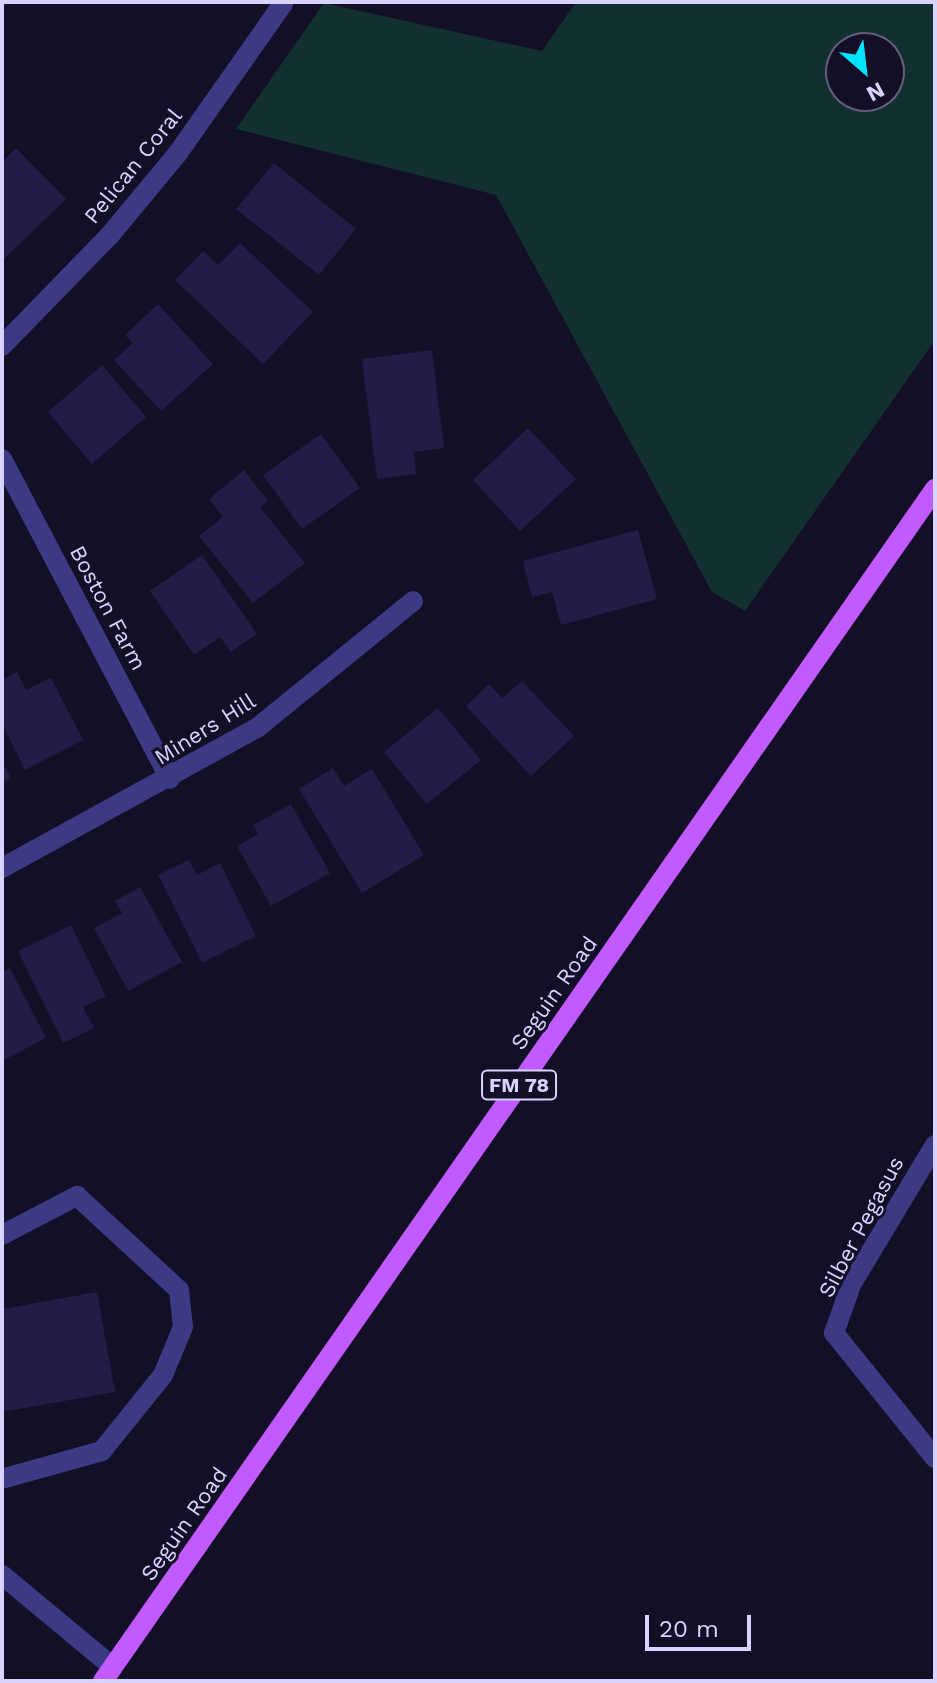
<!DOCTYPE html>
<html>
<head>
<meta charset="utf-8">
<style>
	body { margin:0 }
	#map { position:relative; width:937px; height:1683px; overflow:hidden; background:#130f26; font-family:"Work Sans",sans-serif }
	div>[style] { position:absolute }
	.green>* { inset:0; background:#12302f }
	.building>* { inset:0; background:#241b47 }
	.minor>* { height:20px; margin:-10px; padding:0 10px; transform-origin:10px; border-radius:10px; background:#3d3a85 }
	.major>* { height:20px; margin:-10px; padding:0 10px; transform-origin:10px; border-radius:10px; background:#c25bff }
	span { translate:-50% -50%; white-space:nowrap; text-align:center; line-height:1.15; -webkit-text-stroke:6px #130f26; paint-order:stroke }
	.shield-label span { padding:2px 6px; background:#130f26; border:2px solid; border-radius:6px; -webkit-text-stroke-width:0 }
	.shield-label { font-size:20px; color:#d9d4ff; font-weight:700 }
	.street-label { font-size:22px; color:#d9d4ff }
	.frame { position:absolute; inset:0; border:4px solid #d9d4ff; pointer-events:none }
	.north { position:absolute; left:825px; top:32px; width:80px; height:80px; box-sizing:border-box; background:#130f26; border:2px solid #625e7d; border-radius:50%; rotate:152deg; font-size:22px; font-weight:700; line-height:32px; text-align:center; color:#d9d4ff }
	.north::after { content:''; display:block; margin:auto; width:28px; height:36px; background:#00e5ff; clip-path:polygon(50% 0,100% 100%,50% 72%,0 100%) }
	.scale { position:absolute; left:645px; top:1615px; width:106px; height:36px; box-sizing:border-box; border:4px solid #d9d4ff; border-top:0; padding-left:10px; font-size:24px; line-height:28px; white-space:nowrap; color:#d9d4ff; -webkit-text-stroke:6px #130f26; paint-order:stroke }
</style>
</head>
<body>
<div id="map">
	<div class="green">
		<div style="clip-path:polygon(evenodd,576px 2px,935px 2px,935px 340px,745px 611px,712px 592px,496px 195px,236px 129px,324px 3px,542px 51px,576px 2px,841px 48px,889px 48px,889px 96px,841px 96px,841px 48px)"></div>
	</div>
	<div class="building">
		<div style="clip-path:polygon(16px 148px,66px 199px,2px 261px,2px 162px)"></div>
		<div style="clip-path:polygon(274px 163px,356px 229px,319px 275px,236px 209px)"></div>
		<div style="clip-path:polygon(240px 243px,313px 312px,263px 364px,175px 280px,203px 251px,218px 265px)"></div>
		<div style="clip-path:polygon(158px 304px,213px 364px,161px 411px,114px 360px,133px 343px,125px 335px)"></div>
		<div style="clip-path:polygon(432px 350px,444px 448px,414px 452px,416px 474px,377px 479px,362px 359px)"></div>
		<div style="clip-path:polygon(102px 365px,146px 417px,92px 464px,48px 412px)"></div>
		<div style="clip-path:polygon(528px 428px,576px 479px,520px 531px,473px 480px)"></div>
		<div style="clip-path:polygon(321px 434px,360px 488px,302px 529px,263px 475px)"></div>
		<div style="clip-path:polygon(244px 470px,268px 501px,260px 507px,305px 563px,253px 603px,199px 536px,223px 517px,209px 499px)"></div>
		<div style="clip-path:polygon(638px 530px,657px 599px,561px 625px,552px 592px,532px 597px,523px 561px)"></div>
		<div style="clip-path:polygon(202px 555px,257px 634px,231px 652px,220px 637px,194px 655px,150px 591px)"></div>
		<div style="clip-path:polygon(17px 672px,26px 690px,51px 678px,83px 740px,25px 770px,2px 724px,2px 680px)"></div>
		<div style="clip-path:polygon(522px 681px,574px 736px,531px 776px,466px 706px,489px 684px,502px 698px)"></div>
		<div style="clip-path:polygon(438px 708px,481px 760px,427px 804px,384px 752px)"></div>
		<div style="clip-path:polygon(2px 761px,11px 778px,2px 783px)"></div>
		<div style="clip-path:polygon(333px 768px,344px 786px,372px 769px,424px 855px,362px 893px,299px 789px)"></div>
		<div style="clip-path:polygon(291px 804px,330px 873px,271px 906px,237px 846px,258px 834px,253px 825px)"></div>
		<div style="clip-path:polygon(189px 860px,197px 875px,220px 863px,256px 936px,202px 963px,158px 875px)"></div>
		<div style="clip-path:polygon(140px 887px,182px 962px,128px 991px,94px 928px,122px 913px,115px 901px)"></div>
		<div style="clip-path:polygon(71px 925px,106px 996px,83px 1007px,94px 1028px,63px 1043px,18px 951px)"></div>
		<div style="clip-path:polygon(10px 968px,46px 1038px,2px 1061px,2px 972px)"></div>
		<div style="clip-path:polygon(97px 1292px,115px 1392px,2px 1412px,2px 1309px)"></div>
	</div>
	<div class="minor">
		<div style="left:2px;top:346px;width:155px;rotate:-45.8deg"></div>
		<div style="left:110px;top:235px;width:107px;rotate:-50.3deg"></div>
		<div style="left:178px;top:153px;width:184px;rotate:-54.9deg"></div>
		<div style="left:2px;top:459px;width:361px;rotate:62.3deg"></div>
		<div style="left:2px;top:868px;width:291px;rotate:-28.8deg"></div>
		<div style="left:257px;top:728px;width:201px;rotate:-39.1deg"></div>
		<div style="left:935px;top:1145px;width:163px;rotate:121deg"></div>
		<div style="left:851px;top:1285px;width:51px;rotate:109.5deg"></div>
		<div style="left:834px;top:1333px;width:161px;rotate:51.1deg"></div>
		<div style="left:2px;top:1235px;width:85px;rotate:-27.5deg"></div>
		<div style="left:77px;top:1196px;width:139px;rotate:42.7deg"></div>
		<div style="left:179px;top:1290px;width:37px;rotate:84deg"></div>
		<div style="left:183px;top:1327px;width:52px;rotate:112.6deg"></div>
		<div style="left:163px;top:1375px;width:97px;rotate:128.8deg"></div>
		<div style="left:102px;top:1451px;width:104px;rotate:164.4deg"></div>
		<div style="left:2px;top:1575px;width:144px;rotate:39.7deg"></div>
	</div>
	<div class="major">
		<div style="left:103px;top:1681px;width:1454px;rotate:-55.09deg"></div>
	</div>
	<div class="shield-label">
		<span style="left:519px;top:1085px">FM 78</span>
	</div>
	<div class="street-label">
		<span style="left:133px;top:166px;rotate:-51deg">Pelican Coral</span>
		<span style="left:108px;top:608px;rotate:62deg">Boston Farm</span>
		<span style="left:205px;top:729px;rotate:-32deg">Miners Hill</span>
		<span style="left:554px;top:993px;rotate:-55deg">Seguin Road</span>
		<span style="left:861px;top:1227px;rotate:-62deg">Silber Pegasus</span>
		<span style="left:184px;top:1524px;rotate:-55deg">Seguin Road</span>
	</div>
	<div class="frame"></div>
	<div class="north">N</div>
	<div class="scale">20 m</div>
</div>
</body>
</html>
